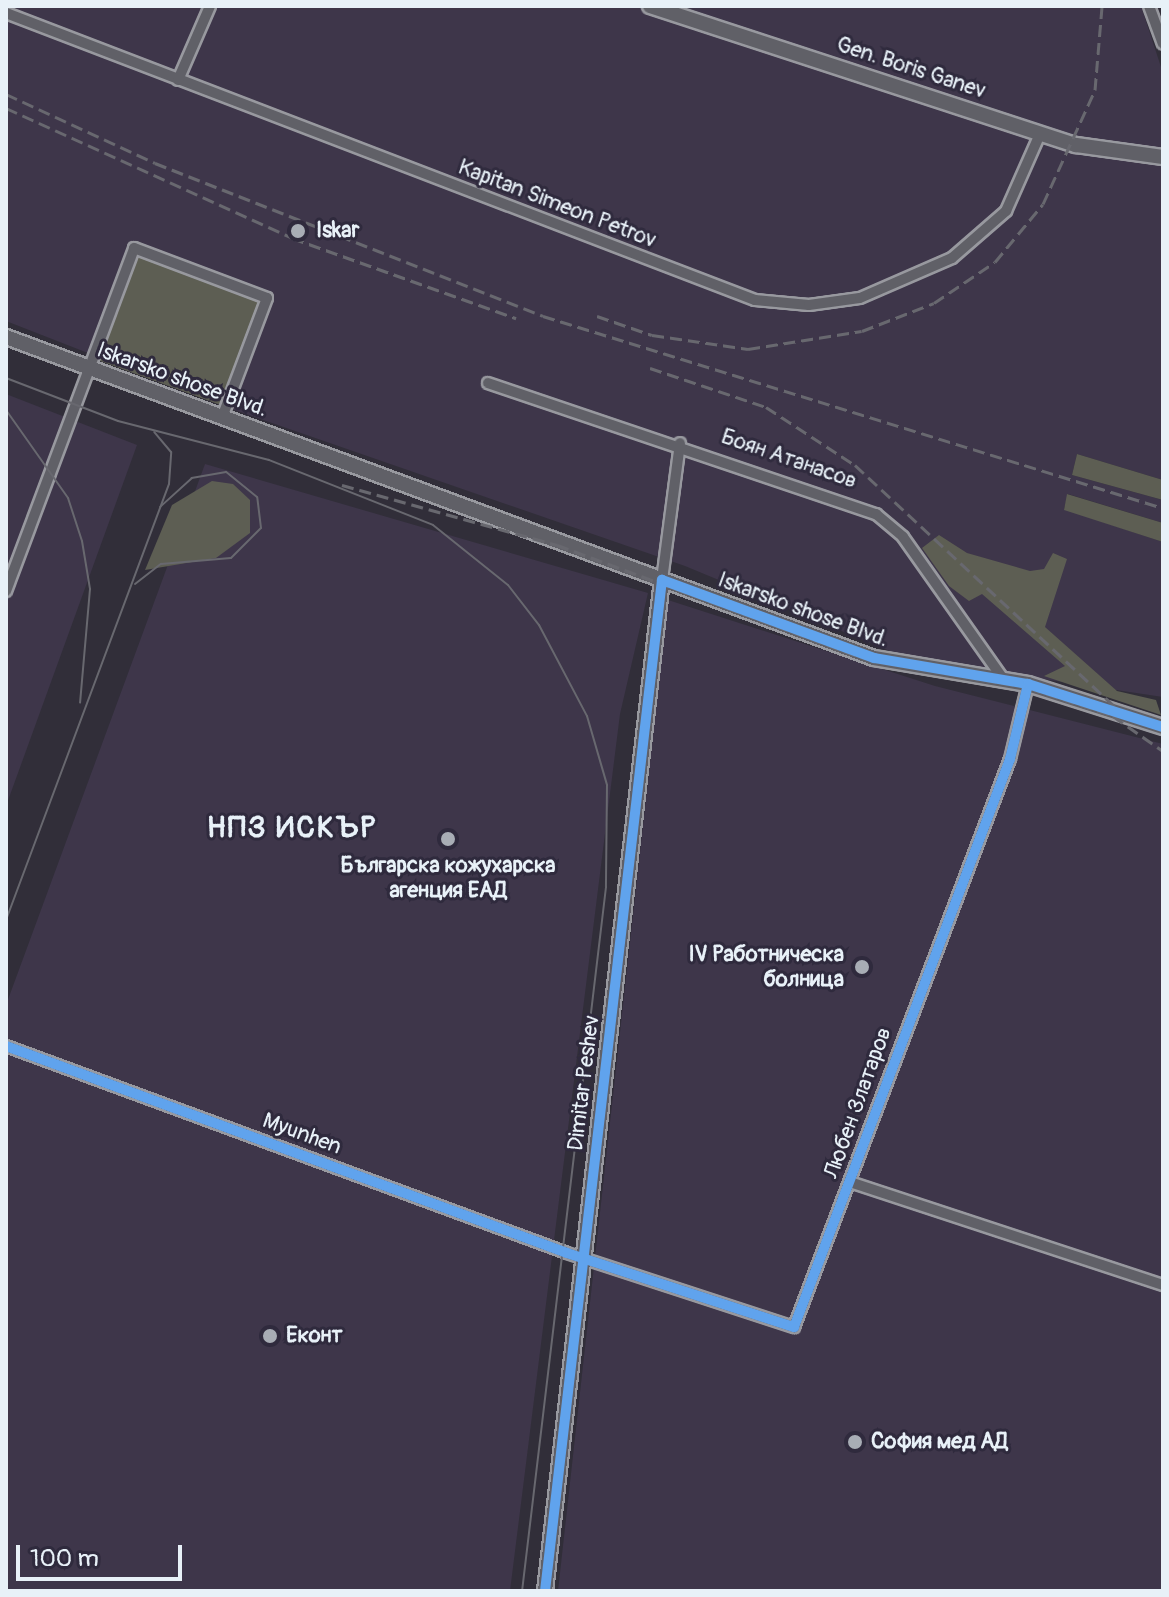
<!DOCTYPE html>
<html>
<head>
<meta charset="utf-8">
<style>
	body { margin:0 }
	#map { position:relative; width:1169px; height:1597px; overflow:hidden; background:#312e39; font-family:Pangolin,sans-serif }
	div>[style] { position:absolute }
	.built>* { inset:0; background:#3e364a }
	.green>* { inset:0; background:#5d5e53 }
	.roads { filter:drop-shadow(2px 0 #98999f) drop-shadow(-2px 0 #98999f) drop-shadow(0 2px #98999f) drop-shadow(0 -2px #98999f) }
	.street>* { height:10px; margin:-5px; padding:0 5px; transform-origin:5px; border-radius:5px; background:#606067 }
	.secondary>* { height:14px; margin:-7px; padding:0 7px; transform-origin:7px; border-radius:7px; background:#606067 }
	.tram>* { height:2px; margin:-1px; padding:0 1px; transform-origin:1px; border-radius:1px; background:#68686f }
	.rail>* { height:3px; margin-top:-1.5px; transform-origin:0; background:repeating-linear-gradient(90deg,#68686f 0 12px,transparent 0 18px) }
	.cycleway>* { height:10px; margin:-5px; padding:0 5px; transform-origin:5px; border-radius:5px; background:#60a3ed }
	.dots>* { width:22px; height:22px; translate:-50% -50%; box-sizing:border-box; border:4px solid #2f2a3d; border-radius:50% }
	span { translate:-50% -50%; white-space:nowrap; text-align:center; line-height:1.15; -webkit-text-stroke:6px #2f2a3d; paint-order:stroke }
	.street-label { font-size:22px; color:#e8f1f8 }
	.poi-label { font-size:22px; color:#e8f1f8; font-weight:700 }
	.left { translate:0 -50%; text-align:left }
	.right { translate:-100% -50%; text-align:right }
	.district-label { font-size:30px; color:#e8f1f8; font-weight:700; letter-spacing:2px }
	.frame { position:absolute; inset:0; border:8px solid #e8f1f8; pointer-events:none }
	.scale { position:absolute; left:16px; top:1545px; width:166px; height:36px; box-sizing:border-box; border:4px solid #e8f1f8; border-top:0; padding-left:10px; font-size:24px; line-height:28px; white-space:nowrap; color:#e8f1f8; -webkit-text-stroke:6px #2f2a3d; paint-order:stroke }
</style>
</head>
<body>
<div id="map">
	<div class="built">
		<div style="clip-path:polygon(6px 6px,1141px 6px,1163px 73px,1163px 480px,1077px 454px,1072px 475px,1163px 500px,1163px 523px,1068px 494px,1064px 509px,1163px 542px,1163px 697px,909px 659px,685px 566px,226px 407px,6px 321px)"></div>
		<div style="clip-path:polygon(6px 394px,137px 445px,6px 806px)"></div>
		<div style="clip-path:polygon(205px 464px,648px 593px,620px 714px,510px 1591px,6px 1591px,6px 1005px)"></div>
		<div style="clip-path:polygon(668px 600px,935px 686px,1163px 744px,1163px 1591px,558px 1591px)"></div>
	</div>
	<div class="green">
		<div style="clip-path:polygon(134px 248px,267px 298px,226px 407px,92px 358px)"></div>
		<div style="clip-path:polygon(1077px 454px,1163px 480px,1163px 500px,1072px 475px)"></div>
		<div style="clip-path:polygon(212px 481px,233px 484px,250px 500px,250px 533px,216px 558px,145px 570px,172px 505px)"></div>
		<div style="clip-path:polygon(1067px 494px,1163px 523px,1163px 542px,1064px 510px)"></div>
		<div style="clip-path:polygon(939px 535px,967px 553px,1030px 571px,1044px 569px,1053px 553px,1067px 559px,1045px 627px,1117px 691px,1156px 700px,1161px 715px,1044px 676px,1065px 666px,982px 594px,969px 601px,949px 586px,922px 548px)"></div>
	</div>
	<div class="roads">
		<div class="street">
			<div style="left:1149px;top:6px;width:40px;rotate:69.8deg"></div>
			<div style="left:6px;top:13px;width:802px;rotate:20.97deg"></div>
			<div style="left:755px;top:300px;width:54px;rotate:5.3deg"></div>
			<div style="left:809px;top:305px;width:51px;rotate:-7.8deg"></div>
			<div style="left:860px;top:298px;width:100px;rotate:-23.5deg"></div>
			<div style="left:952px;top:258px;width:72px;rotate:-41deg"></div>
			<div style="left:1006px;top:211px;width:84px;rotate:-66.2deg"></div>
			<div style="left:178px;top:80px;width:81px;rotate:-66.6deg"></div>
			<div style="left:488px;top:383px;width:410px;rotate:18.7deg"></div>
			<div style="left:876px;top:514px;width:35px;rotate:40deg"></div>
			<div style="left:903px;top:537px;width:174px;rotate:54.8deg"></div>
			<div style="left:662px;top:580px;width:138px;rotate:-82.5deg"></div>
			<div style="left:6px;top:591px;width:366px;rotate:-69.5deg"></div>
			<div style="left:134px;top:248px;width:142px;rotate:20.6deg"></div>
			<div style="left:267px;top:298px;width:128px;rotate:110.6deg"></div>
			<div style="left:6px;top:1046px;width:598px;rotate:20.25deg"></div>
			<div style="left:567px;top:1253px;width:239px;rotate:18.1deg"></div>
			<div style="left:794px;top:1327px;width:608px;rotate:-69.18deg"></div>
			<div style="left:1010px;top:759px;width:77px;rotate:-76.5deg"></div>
			<div style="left:850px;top:1182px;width:330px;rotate:18.2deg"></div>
		</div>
		<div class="secondary">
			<div style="left:650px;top:6px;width:448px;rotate:18.1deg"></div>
			<div style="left:1076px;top:145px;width:88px;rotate:7.9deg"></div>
			<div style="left:6px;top:337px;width:925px;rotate:20.3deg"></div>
			<div style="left:874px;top:658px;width:156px;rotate:9.6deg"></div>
			<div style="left:1028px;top:684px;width:142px;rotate:17.7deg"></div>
			<div style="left:545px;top:1591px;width:1018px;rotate:-83.4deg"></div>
		</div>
	</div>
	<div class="tram">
		<div style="left:6px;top:378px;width:120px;rotate:21deg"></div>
		<div style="left:118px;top:421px;width:156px;rotate:14.5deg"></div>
		<div style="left:269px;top:460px;width:176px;rotate:21.6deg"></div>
		<div style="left:433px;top:525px;width:96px;rotate:38.7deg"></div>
		<div style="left:508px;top:585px;width:51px;rotate:52.2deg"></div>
		<div style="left:539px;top:625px;width:103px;rotate:62.2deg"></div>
		<div style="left:587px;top:716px;width:72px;rotate:73.8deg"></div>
		<div style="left:607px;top:785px;width:102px;rotate:90.6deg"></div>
		<div style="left:606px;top:887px;width:709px;rotate:96.8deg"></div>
		<div style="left:6px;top:410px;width:108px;rotate:54.8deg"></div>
		<div style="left:68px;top:498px;width:45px;rotate:72deg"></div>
		<div style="left:82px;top:541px;width:49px;rotate:80.5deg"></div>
		<div style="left:90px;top:589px;width:114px;rotate:95deg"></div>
		<div style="left:135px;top:584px;width:33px;rotate:-38deg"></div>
		<div style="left:161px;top:564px;width:70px;rotate:-4.9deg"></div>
		<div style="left:231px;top:558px;width:42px;rotate:-45deg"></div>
		<div style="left:261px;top:528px;width:31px;rotate:-97deg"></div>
		<div style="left:257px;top:497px;width:40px;rotate:-141deg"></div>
		<div style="left:226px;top:472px;width:35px;rotate:170deg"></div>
		<div style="left:192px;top:478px;width:43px;rotate:137.8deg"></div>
		<div style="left:6px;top:920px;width:465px;rotate:-69.5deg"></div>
		<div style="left:169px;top:484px;width:32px;rotate:-86deg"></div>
		<div style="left:171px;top:452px;width:26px;rotate:-130deg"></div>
	</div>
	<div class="rail">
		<div style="left:6px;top:94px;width:164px;rotate:24.8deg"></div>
		<div style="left:155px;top:163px;width:417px;rotate:21.5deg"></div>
		<div style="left:543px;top:316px;width:649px;rotate:17.21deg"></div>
		<div style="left:6px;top:108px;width:314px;rotate:24.4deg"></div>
		<div style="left:292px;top:238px;width:238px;rotate:19.7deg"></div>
		<div style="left:597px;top:316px;width:58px;rotate:19.1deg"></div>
		<div style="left:652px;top:335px;width:97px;rotate:8.3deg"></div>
		<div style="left:748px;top:349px;width:115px;rotate:-9deg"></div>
		<div style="left:862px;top:331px;width:77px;rotate:-21.3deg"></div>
		<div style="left:934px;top:303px;width:73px;rotate:-33.9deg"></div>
		<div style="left:995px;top:262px;width:75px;rotate:-50.4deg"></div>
		<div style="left:1043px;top:204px;width:125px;rotate:-65.5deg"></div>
		<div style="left:1095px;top:90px;width:84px;rotate:-85.2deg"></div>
		<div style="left:650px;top:368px;width:122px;rotate:18.6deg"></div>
		<div style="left:766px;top:407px;width:106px;rotate:33.1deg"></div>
		<div style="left:855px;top:465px;width:371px;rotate:42.9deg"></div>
		<div style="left:342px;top:485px;width:223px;rotate:15.6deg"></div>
		<div style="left:557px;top:545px;width:323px;rotate:20.3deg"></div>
		<div style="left:860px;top:657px;width:172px;rotate:10.4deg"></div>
		<div style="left:1029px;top:688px;width:89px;rotate:18.4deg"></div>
		<div style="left:1113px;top:716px;width:61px;rotate:35deg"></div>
	</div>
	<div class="cycleway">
		<div style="left:6px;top:1046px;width:598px;rotate:20.25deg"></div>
		<div style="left:567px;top:1253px;width:239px;rotate:18.1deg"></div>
		<div style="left:794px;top:1327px;width:608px;rotate:-69.18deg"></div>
		<div style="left:1010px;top:759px;width:77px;rotate:-76.5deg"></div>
		<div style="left:545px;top:1591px;width:1018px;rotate:-83.4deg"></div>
		<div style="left:662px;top:580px;width:226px;rotate:20.2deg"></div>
		<div style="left:874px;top:658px;width:156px;rotate:9.6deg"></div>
		<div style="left:1028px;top:684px;width:142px;rotate:17.7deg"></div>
	</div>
	<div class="dots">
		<div style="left:298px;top:231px;background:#a8adb5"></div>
		<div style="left:448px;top:839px;background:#a8adb5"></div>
		<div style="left:862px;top:967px;background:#a8adb5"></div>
		<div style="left:270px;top:1336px;background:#a8adb5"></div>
		<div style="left:855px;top:1442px;background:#a8adb5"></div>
	</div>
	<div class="street-label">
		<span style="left:911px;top:68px;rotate:18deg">Gen. Boris Ganev</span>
		<span style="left:557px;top:204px;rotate:21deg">Kapitan Simeon Petrov</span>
		<span style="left:182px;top:380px;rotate:20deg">Iskarsko shose Blvd.</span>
		<span style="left:789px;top:459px;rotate:19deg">Боян Атанасов</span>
		<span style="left:803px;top:610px;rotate:20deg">Iskarsko shose Blvd.</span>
		<span style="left:584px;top:1083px;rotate:-83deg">Dimitar Peshev</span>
		<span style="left:858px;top:1103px;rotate:-70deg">Любен Златаров</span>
		<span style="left:302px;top:1134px;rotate:20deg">Myunhen</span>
	</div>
	<div class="poi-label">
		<span class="left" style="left:316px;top:231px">Iskar</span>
		<span style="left:448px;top:878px">Българска кожухарска<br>агенция ЕАД</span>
		<span class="right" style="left:844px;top:967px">IV Работническа<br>болница</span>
		<span class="left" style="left:286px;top:1336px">Еконт</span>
		<span class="left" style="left:871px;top:1442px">София мед АД</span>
	</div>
	<div class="district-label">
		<span style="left:292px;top:828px">НПЗ ИСКЪР</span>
	</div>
	<div class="frame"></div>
	<div class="scale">100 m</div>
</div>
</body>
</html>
